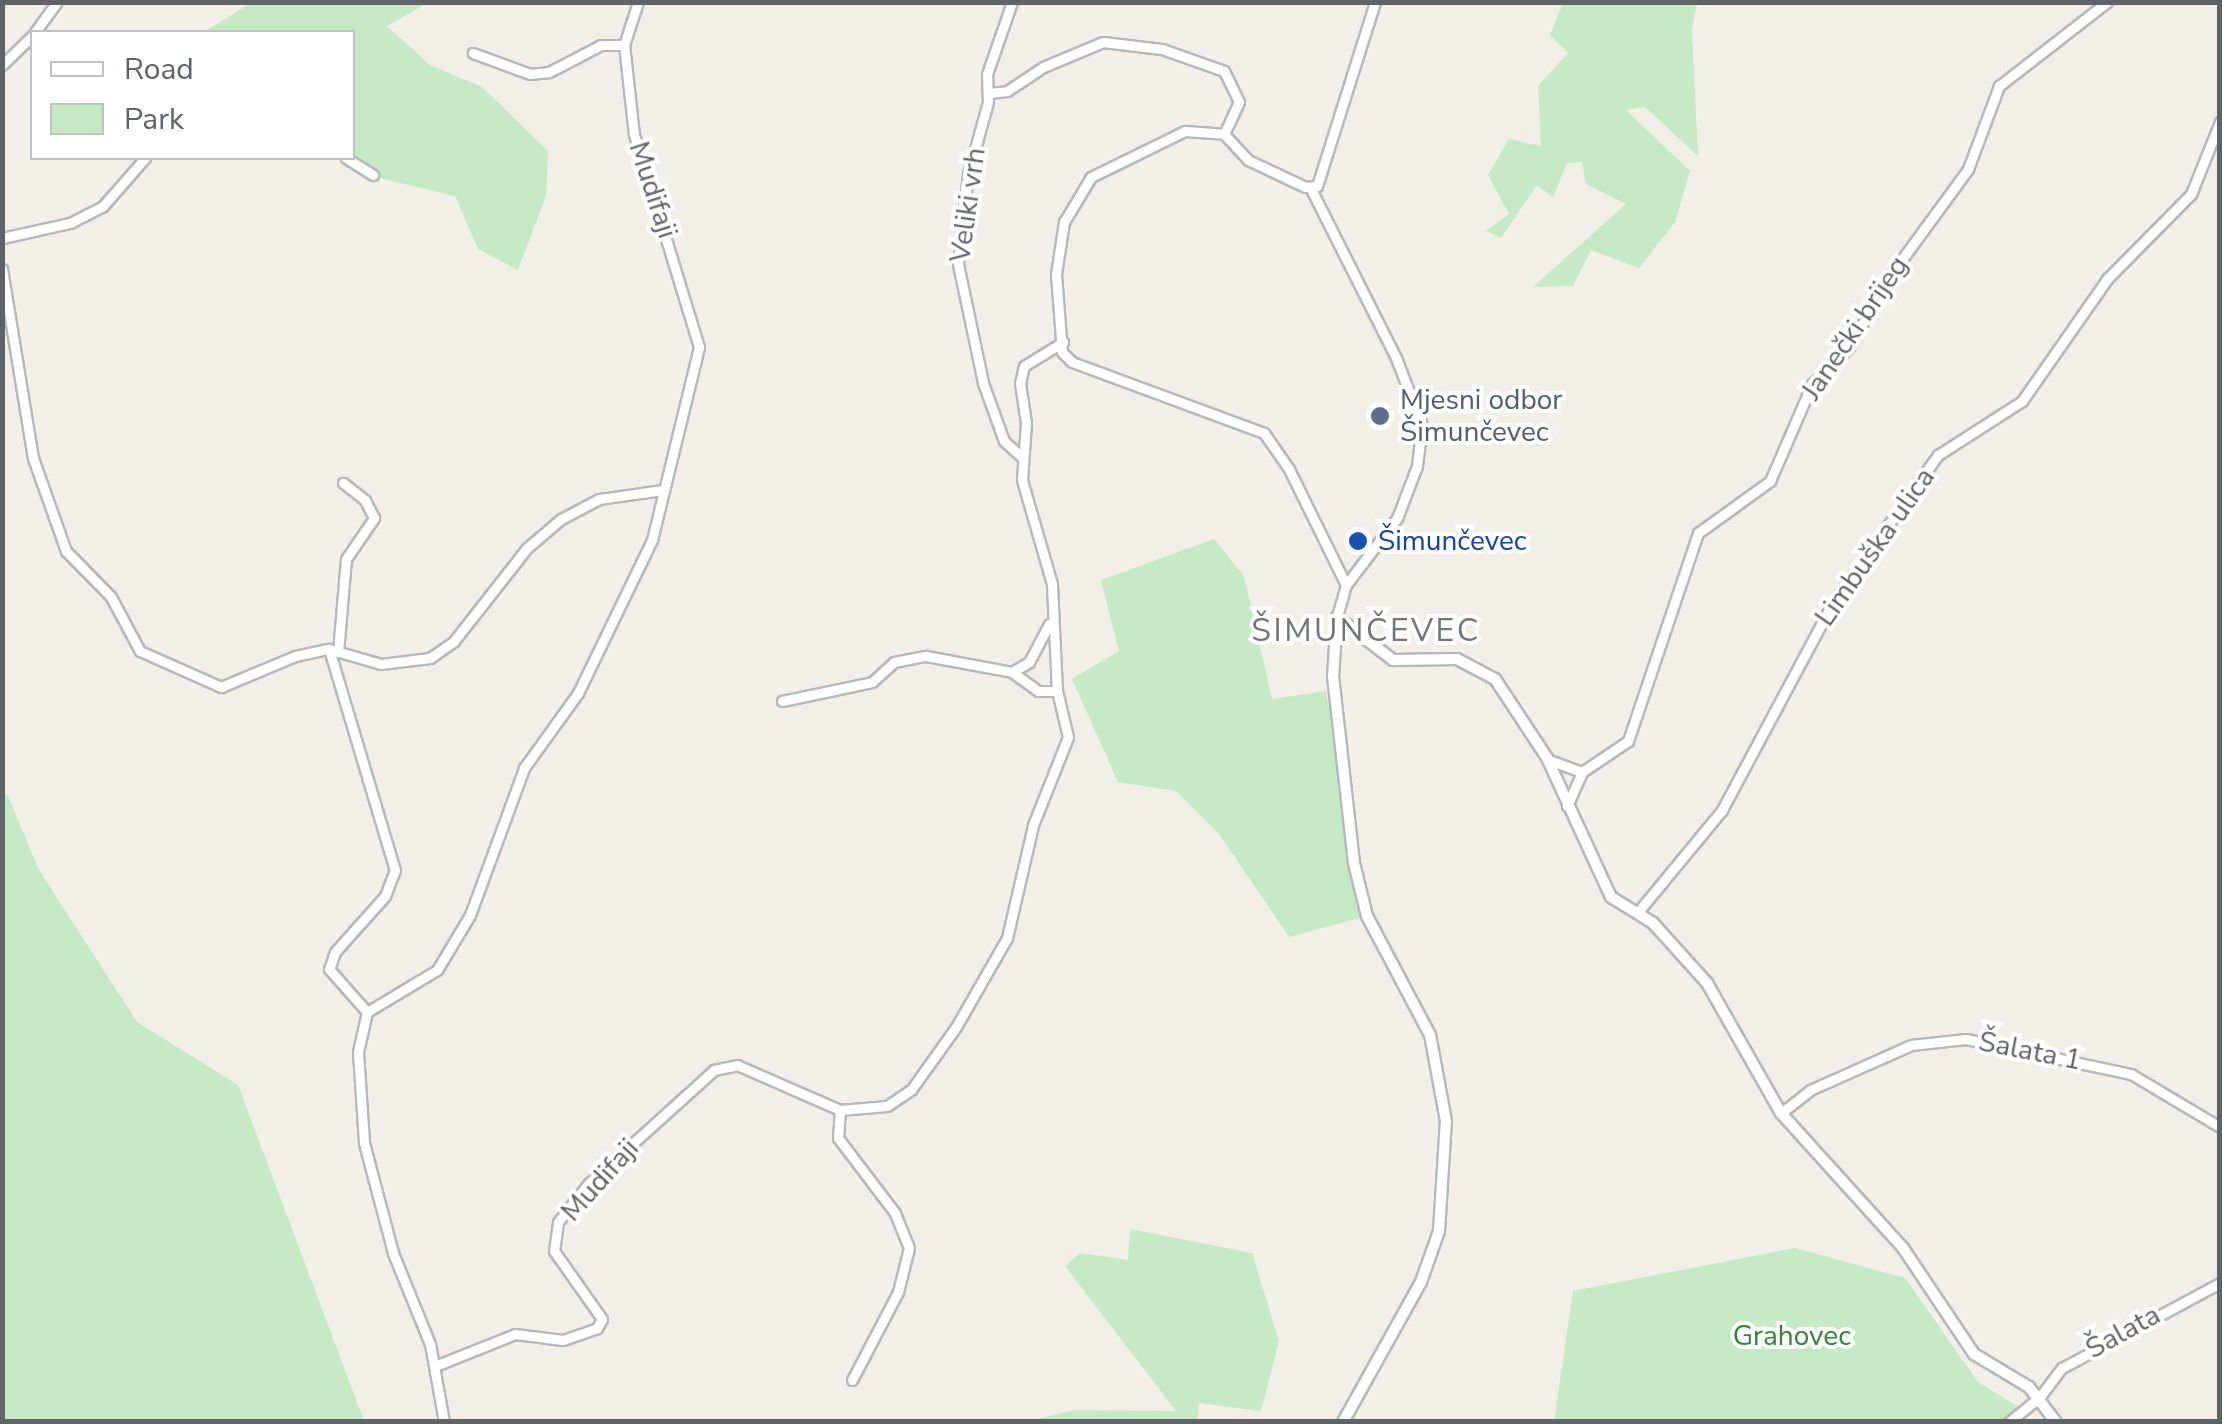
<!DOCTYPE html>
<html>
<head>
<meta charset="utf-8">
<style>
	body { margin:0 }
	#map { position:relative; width:2222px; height:1424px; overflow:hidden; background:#f1efe8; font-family:"Nunito Sans",sans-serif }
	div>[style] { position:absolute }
	.green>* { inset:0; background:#c5e8c5 }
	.roads { filter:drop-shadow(2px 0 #b5b8bc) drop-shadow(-2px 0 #b5b8bc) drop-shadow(0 2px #b5b8bc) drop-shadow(0 -2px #b5b8bc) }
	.minor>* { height:9px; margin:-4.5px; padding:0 4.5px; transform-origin:4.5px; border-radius:4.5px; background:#fff }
	.tertiary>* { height:10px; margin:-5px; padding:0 5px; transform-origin:5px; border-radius:5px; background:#fff }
	.dots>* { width:28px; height:28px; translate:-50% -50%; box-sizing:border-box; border:5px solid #fff; border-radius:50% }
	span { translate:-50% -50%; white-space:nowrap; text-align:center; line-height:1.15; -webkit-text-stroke:8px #fff; paint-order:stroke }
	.street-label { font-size:28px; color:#5f6368 }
	.service-label { font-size:28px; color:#4e5e75 }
	.left { translate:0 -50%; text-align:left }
	.transit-label { font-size:28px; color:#164399 }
	.park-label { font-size:28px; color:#348238 }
	.quarter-label { font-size:32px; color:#70757a; letter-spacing:2.5px }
	.frame { position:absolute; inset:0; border:5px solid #5f6368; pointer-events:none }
	.legend { position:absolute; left:30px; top:30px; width:325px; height:130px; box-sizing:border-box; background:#fff; border:2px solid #bfc1c3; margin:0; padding:12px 18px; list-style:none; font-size:30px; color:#5f6368 }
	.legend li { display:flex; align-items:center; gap:20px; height:50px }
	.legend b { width:50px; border:2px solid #bfc1c3 }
</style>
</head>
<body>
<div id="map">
	<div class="green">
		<div style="clip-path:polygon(417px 2px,422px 6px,387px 26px,430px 65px,482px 87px,548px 151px,546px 196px,518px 270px,478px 249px,455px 196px,383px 179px,353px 157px,352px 32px,204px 32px,251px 3px)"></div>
		<div style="clip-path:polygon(1563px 3px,1697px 3px,1692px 30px,1698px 156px,1645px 107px,1626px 110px,1690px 171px,1675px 222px,1639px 268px,1591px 250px,1573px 286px,1533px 287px,1626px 204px,1586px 184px,1582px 162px,1567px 163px,1553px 197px,1537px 185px,1501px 238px,1486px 231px,1509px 214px,1488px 175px,1509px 139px,1541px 146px,1538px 86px,1568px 53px,1550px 35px)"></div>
		<div style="clip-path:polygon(1214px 539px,1244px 576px,1272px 699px,1326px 691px,1367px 916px,1289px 937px,1220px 835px,1176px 791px,1118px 782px,1072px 679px,1119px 651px,1101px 580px)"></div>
		<div style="clip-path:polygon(3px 795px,8px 796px,39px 870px,137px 1022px,238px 1085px,364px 1421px,3px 1421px)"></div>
		<div style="clip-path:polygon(1130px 1229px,1252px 1253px,1279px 1341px,1261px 1411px,1199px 1403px,1198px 1421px,1029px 1421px,1074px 1410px,1176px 1411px,1065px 1266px,1080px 1253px,1128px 1260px)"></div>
		<div style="clip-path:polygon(1795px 1248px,1905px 1278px,1978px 1382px,2020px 1408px,2004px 1422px,1554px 1422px,1573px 1291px)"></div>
	</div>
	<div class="roads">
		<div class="minor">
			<div style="left:1012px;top:2px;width:76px;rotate:109.1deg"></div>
			<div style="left:987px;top:74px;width:28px;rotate:88deg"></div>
			<div style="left:988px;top:102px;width:75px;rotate:105.5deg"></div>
			<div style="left:968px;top:174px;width:91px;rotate:96.3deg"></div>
			<div style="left:958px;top:264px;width:122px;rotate:78.1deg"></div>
			<div style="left:983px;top:383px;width:62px;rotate:70.1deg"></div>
			<div style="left:1004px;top:441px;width:24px;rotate:42deg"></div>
			<div style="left:35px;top:32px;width:37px;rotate:-54deg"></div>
			<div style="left:624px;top:45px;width:45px;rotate:-72deg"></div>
			<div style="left:2px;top:65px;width:42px;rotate:-44deg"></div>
			<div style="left:989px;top:93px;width:18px;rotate:-6deg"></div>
			<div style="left:1007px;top:91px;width:43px;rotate:-33.7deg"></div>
			<div style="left:1043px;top:67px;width:65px;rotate:-22.6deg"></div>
			<div style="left:1103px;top:42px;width:59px;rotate:6.8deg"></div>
			<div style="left:1162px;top:49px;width:66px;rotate:19.5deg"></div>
			<div style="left:1224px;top:71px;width:34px;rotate:64deg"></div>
			<div style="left:1239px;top:102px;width:35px;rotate:115deg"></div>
			<div style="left:346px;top:158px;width:32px;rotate:32deg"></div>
			<div style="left:1311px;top:189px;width:189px;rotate:63.3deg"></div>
			<div style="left:1396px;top:358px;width:72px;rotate:68.8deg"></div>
			<div style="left:1422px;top:425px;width:41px;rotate:97deg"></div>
			<div style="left:1417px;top:466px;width:56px;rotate:111deg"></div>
			<div style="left:1397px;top:518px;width:84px;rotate:127.3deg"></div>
			<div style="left:1346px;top:585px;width:33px;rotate:106deg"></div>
			<div style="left:2px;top:238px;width:70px;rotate:-12.4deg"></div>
			<div style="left:70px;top:223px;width:37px;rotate:-27deg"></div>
			<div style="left:103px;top:206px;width:64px;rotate:-48.8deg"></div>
			<div style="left:2px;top:269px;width:192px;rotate:80.7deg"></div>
			<div style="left:33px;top:458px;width:99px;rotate:70.5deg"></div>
			<div style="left:66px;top:551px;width:64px;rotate:45.6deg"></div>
			<div style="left:111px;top:597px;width:61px;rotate:61.8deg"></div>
			<div style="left:140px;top:651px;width:89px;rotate:24deg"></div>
			<div style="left:221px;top:687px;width:80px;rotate:-22.7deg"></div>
			<div style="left:295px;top:656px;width:35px;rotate:-12deg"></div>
			<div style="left:329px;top:649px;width:54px;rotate:16.1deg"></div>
			<div style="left:381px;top:664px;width:49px;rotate:-7deg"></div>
			<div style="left:430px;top:658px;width:29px;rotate:-35deg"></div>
			<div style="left:454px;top:641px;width:118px;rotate:-51.9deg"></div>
			<div style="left:527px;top:548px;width:45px;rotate:-40.5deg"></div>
			<div style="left:561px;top:519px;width:43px;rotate:-27.8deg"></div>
			<div style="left:599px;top:499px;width:65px;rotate:-8deg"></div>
			<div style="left:1346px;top:585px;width:129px;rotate:-116.2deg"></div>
			<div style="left:1289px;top:469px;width:44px;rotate:-124.8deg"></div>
			<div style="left:1264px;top:433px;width:205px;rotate:-159.7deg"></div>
			<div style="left:1072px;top:362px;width:14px;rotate:-135deg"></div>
			<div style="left:1062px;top:352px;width:78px;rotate:-94.4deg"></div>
			<div style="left:1056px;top:274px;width:53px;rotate:-81.3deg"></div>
			<div style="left:1064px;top:222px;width:52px;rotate:-59deg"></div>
			<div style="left:1091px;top:177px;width:105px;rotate:-26.1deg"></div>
			<div style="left:1185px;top:131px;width:39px;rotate:4deg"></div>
			<div style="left:1224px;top:134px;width:35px;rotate:47deg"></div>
			<div style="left:1248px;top:160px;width:63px;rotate:25.3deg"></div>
			<div style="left:1305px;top:187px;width:12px;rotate:-5deg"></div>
			<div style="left:1317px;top:186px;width:193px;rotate:-72.5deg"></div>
			<div style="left:329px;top:649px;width:231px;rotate:73.4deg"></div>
			<div style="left:395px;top:870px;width:28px;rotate:111deg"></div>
			<div style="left:385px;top:896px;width:75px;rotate:131.8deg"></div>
			<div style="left:335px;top:952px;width:18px;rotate:109deg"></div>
			<div style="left:329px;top:969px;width:57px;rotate:48.5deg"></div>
			<div style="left:367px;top:1012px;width:41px;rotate:102.7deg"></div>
			<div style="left:358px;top:1052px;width:91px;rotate:86.2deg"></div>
			<div style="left:364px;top:1143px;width:114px;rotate:75.2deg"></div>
			<div style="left:393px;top:1253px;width:98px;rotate:67.9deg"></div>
			<div style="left:430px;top:1344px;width:79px;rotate:79.8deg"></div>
			<div style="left:338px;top:652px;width:93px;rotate:-85.1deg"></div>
			<div style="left:346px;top:559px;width:50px;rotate:-55.7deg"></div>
			<div style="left:374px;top:518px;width:20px;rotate:-117deg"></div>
			<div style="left:365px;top:500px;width:28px;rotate:-142deg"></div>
			<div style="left:1012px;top:672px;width:20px;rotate:-30deg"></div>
			<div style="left:1029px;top:662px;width:43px;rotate:-62.2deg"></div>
			<div style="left:782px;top:701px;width:92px;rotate:-11.9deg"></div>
			<div style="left:872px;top:682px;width:30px;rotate:-42deg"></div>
			<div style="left:894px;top:662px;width:33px;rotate:-11deg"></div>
			<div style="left:926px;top:656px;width:87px;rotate:10.5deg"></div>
			<div style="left:1012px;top:672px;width:32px;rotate:36deg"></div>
			<div style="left:1038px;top:691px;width:19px"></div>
			<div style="left:1549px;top:760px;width:35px;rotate:20deg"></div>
			<div style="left:1582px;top:772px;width:55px;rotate:-34deg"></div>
			<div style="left:1628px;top:741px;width:219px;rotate:-71.4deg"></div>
			<div style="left:1698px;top:533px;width:89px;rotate:-35.8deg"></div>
			<div style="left:1770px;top:481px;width:106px;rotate:-66.6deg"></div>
			<div style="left:1812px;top:384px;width:52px;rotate:-45deg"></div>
			<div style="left:1849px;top:347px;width:86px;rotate:-59.8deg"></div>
			<div style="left:1892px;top:273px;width:129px;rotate:-53.8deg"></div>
			<div style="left:1968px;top:169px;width:89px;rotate:-69.5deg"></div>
			<div style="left:1999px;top:86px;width:137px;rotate:-37.9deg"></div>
			<div style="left:1567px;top:806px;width:37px;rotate:-66deg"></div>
			<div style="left:1638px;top:912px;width:132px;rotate:-50.5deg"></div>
			<div style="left:1722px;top:810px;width:234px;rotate:-61.9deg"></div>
			<div style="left:1832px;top:604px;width:183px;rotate:-54.6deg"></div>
			<div style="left:1938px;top:455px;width:100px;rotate:-32.7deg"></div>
			<div style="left:2022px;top:401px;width:149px;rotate:-55.1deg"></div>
			<div style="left:2107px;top:279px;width:120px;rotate:-45.3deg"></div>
			<div style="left:2191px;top:194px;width:78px;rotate:-68.1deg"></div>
			<div style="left:367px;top:1012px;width:82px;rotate:-31deg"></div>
			<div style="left:437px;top:970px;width:64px;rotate:-59deg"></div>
			<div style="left:470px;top:915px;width:157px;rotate:-69.8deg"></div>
			<div style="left:524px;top:768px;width:92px;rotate:-54.2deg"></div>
			<div style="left:578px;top:693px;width:170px;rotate:-64.2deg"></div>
			<div style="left:652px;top:540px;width:199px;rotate:-76.3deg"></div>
			<div style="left:699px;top:347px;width:222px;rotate:-107deg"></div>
			<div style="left:634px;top:135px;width:91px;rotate:-96.3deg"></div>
			<div style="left:624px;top:45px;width:23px;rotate:180deg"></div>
			<div style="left:601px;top:45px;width:59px;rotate:152.6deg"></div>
			<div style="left:549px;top:72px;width:19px;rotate:174deg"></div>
			<div style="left:530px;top:74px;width:61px;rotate:-159.8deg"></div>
			<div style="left:1781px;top:1113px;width:37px;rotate:-38deg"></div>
			<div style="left:1810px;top:1090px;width:111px;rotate:-24deg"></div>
			<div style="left:1911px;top:1045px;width:55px;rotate:-6.2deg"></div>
			<div style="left:1966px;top:1039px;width:169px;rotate:12deg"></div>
			<div style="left:2131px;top:1074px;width:104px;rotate:30.8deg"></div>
			<div style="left:435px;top:1366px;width:86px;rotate:-21.8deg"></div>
			<div style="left:515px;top:1334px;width:48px;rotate:7.1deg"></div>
			<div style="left:563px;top:1340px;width:36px;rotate:-19deg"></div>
			<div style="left:597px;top:1328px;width:10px;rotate:-61deg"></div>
			<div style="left:602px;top:1319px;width:83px;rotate:-125.2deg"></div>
			<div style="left:554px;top:1251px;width:29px;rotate:-82deg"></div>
			<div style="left:558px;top:1222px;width:50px;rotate:-51.5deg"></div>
			<div style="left:589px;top:1183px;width:169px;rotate:-42.1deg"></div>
			<div style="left:714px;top:1070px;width:24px;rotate:-12deg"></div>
			<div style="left:737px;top:1065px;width:112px;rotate:23.6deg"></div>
			<div style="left:852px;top:1380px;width:99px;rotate:-62.4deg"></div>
			<div style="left:898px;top:1292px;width:45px;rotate:-76deg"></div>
			<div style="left:909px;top:1248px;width:38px;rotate:-112deg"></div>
			<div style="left:895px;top:1213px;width:94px;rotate:-127.2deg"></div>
			<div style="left:838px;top:1138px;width:28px;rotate:-86deg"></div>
			<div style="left:840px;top:1110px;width:47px;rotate:-4.9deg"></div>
			<div style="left:887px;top:1106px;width:29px;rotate:-34deg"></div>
			<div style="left:911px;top:1090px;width:77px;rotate:-54.5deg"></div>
			<div style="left:956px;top:1027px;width:103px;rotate:-60.2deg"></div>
			<div style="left:1007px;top:938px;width:116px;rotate:-77deg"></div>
			<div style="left:1033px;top:825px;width:95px;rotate:-68.3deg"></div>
			<div style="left:1068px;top:737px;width:47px;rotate:-103.4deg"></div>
			<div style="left:1057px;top:691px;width:107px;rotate:-92.7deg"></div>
			<div style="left:1052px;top:584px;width:108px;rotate:-106.1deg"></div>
			<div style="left:1022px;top:480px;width:57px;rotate:-86deg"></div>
			<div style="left:1026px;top:423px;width:40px;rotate:-98.5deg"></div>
			<div style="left:1020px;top:383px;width:17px;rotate:-77deg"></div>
			<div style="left:1024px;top:366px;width:46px;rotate:-31.6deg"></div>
			<div style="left:2009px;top:1422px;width:38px;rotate:-39deg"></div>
			<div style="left:2039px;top:1398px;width:38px;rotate:-53deg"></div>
			<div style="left:2062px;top:1368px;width:179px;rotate:-28.3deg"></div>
		</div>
		<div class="tertiary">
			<div style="left:1343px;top:1422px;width:160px;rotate:-60.9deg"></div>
			<div style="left:1421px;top:1282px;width:54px;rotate:-70.6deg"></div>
			<div style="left:1439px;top:1231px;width:110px;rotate:-86.4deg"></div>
			<div style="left:1446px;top:1121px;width:87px;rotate:-100.5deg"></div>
			<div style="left:1430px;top:1035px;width:135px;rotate:-117.9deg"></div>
			<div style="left:1367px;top:916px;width:55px;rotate:-103.8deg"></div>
			<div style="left:1354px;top:863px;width:187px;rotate:-96.4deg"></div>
			<div style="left:1333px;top:677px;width:60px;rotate:-86.2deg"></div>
			<div style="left:1337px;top:617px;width:71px;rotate:37.5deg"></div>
			<div style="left:1393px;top:660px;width:64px;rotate:-0.9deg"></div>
			<div style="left:1457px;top:659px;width:43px;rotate:27.8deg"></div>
			<div style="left:1495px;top:679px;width:95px;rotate:56.6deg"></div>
			<div style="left:1547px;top:758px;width:153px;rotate:65.3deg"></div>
			<div style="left:1611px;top:897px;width:49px;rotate:31.8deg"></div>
			<div style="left:1653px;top:923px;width:81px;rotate:48deg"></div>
			<div style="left:1707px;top:983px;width:150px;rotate:60.4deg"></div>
			<div style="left:1781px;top:1113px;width:182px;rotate:47.9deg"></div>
			<div style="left:1903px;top:1248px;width:128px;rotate:56.2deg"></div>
			<div style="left:1974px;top:1354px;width:64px;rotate:31deg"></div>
			<div style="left:2029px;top:1387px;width:44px;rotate:52.4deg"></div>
		</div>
	</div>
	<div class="dots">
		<div style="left:1380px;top:416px;background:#5c6f8a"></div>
		<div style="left:1358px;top:541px;background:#1a4fb4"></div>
	</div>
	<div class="street-label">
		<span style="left:653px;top:190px;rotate:72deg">Mudifaji</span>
		<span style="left:968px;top:205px;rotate:-82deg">Veliki vrh</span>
		<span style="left:1855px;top:328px;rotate:-56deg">Janečki brijeg</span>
		<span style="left:1875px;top:547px;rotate:-55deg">Limbuška ulica</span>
		<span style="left:2030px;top:1051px;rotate:11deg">Šalata 1</span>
		<span style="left:600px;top:1180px;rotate:-48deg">Mudifaji</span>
		<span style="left:2123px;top:1332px;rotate:-29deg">Šalata</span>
	</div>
	<div class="service-label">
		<span class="left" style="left:1400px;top:416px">Mjesni odbor<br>Šimunčevec</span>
	</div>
	<div class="transit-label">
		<span class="left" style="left:1378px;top:541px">Šimunčevec</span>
	</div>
	<div class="park-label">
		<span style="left:1792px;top:1336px">Grahovec</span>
	</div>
	<div class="quarter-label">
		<span style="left:1366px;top:631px">ŠIMUNČEVEC</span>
	</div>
	<div class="frame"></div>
	<ul class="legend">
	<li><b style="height:12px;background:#fff"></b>Road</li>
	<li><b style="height:28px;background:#c5e8c5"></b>Park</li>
	</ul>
</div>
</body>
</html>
